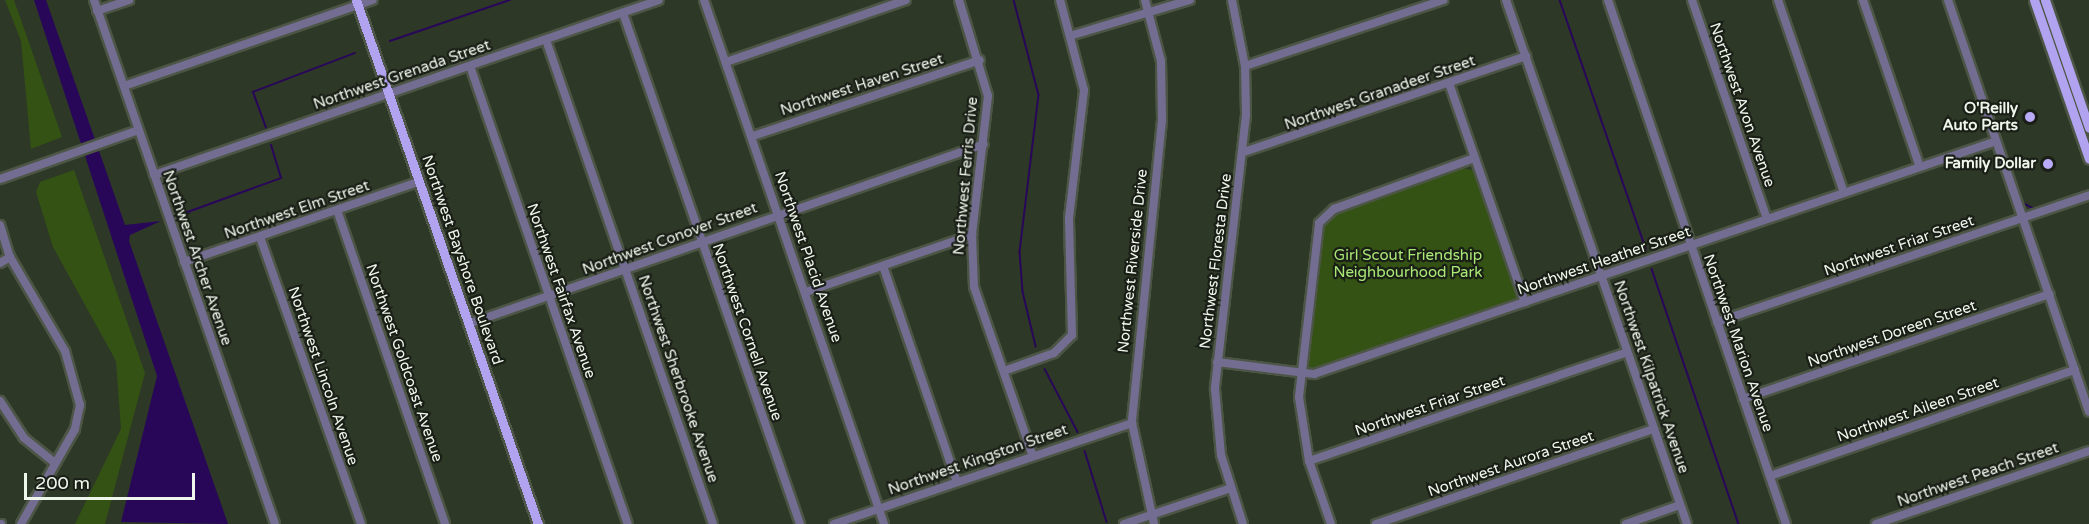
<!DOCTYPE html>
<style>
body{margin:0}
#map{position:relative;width:2089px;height:524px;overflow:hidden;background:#2e3827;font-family:"Varela Round",sans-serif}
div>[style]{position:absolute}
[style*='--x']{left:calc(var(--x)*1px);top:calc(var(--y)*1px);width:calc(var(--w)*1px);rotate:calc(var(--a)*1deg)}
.green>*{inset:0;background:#335213}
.water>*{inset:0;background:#280759}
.stream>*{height:1.5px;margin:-0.75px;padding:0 0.75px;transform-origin:0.75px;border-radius:0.75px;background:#280759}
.roads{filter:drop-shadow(2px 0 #4d5646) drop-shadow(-2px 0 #4d5646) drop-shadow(0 2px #4d5646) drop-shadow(0 -2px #4d5646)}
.minor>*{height:8px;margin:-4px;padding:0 4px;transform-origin:4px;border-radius:4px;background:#736d92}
.major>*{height:9px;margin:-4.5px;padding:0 4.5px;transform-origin:4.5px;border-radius:4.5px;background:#b1a3ef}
.dots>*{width:16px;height:16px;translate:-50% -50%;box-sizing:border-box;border:3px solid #191e16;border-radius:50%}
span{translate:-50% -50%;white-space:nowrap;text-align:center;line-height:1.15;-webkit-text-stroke:4.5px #191e16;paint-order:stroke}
.street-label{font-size:15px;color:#eff6eb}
.poi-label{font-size:15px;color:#eff6eb;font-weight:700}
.right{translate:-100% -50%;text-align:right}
.park-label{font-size:15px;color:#abe977}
.scale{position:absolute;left:24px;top:473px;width:171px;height:27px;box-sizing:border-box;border:3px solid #eff6eb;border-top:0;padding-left:8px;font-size:18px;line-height:21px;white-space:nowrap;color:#eff6eb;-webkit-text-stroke:4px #191e16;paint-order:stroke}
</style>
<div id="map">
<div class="green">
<div style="clip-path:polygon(5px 0,14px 0,62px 137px,31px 149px,21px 41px)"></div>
<div style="clip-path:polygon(1462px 168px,1477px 171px,1520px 297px,1309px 371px,1305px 364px,1323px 222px,1334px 212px)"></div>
<div style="clip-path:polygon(74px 170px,145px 373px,105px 524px,75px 524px,121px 429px,116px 361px,53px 247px,36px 192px,40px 182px)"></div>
</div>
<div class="water">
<div style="clip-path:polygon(34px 0,46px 0,125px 225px,161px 221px,130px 235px,129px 241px,228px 524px,121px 522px,157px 376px)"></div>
</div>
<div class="stream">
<div style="--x:1014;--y:0;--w:98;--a:75.3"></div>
<div style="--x:1039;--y:95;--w:158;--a:96.9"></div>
<div style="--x:1020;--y:252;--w:40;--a:85.7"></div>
<div style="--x:1023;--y:292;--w:56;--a:76.5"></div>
<div style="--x:1560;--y:0;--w:263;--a:70.9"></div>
<div style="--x:390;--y:41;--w:127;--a:-18.9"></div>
<div style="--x:1978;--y:74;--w:137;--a:70.8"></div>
<div style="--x:2023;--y:203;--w:13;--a:27"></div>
<div style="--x:266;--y:128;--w:38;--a:-110"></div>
<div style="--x:253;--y:92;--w:109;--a:-20.9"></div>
<div style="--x:2054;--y:203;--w:34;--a:-21"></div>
<div style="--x:174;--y:217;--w:114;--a:-20"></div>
<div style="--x:281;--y:178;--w:34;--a:-107"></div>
<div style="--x:1652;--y:269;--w:269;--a:71.2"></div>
<div style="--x:1045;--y:369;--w:71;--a:62.4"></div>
<div style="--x:1085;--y:451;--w:74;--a:72.8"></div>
</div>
<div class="roads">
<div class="minor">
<div style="--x:94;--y:0;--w:554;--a:70.94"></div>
<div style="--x:704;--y:0;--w:554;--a:71.04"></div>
<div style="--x:959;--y:0;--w:100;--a:73.2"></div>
<div style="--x:988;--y:96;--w:140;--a:96.6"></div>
<div style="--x:972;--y:235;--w:52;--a:87.8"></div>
<div style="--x:974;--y:287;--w:179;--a:70.8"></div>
<div style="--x:1145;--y:0;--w:63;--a:75.3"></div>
<div style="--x:1161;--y:61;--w:59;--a:89"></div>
<div style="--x:1162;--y:120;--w:304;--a:95.7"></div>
<div style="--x:1132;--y:423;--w:103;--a:77.7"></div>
<div style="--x:1232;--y:0;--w:67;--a:78.9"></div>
<div style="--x:1245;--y:66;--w:49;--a:88.8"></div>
<div style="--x:1246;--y:115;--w:276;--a:96.5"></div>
<div style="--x:1215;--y:389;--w:66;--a:84.8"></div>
<div style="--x:1221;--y:455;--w:72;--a:72.3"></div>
<div style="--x:1506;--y:0;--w:554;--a:70.94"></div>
<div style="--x:1608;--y:0;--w:553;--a:71.24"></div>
<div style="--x:1692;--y:0;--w:231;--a:71.1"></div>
<div style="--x:1778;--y:0;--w:204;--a:71.1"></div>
<div style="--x:1863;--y:0;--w:176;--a:71.2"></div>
<div style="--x:1948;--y:0;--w:435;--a:71.1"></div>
<div style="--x:97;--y:11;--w:34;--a:-19"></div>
<div style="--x:623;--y:13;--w:541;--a:70.89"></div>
<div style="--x:1073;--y:35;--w:122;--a:-16.7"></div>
<div style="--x:546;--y:40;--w:512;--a:70.96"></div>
<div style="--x:726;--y:62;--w:190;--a:-19"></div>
<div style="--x:470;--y:66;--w:484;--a:71"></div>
<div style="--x:1245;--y:66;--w:209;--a:-18.4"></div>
<div style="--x:1449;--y:83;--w:232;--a:70.9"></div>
<div style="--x:124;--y:86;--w:263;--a:-19.1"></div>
<div style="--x:753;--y:136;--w:239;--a:-18.5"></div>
<div style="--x:1244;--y:152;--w:298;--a:-18.8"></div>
<div style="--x:154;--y:175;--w:534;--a:-19.11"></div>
<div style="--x:0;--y:179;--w:146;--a:-19.5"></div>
<div style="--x:337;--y:210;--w:332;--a:71"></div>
<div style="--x:0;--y:225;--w:34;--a:73"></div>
<div style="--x:10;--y:257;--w:109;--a:59.7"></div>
<div style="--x:65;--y:351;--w:56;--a:74.5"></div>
<div style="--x:80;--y:405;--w:25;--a:102"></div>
<div style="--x:75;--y:429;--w:109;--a:119.6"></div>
<div style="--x:260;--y:237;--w:304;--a:70.6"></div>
<div style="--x:184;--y:262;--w:247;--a:-18.9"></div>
<div style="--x:0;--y:263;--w:12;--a:-31"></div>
<div style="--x:883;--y:266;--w:228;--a:71.1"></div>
<div style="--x:806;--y:292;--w:176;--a:-19"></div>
<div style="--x:1717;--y:322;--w:393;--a:-18.8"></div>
<div style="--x:468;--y:324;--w:546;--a:-19.23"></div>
<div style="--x:1217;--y:362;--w:98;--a:7.1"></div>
<div style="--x:1314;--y:374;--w:721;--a:-18.86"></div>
<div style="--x:1004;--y:371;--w:53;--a:-19.8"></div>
<div style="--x:1054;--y:353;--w:25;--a:-45"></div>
<div style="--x:1072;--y:335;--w:117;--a:-91.5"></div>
<div style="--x:1069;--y:218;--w:129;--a:-83.3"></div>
<div style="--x:1084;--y:90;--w:93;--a:-104.9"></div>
<div style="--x:1743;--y:399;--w:324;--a:-18.9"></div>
<div style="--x:0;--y:401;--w:44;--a:57"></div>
<div style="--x:24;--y:438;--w:40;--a:39"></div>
<div style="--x:1309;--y:461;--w:336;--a:-18.9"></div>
<div style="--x:1770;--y:476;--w:323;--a:-19.2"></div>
<div style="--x:0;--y:524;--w:1;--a:0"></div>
<div style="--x:834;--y:524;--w:315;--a:-18.7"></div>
<div style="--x:1124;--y:524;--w:113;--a:-18.6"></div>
<div style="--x:1331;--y:524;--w:67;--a:-109.2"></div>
<div style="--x:1309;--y:461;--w:65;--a:-98.9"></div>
<div style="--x:1299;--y:397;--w:175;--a:-83.4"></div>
<div style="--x:1319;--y:223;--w:21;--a:-43"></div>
<div style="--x:1334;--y:209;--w:149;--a:-20"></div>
<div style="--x:1376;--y:524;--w:294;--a:-18.9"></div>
<div style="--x:1626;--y:524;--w:57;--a:-19.4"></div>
<div style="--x:1876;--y:524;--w:225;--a:-18.9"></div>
</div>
<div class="major">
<div style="--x:356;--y:0;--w:555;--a:70.85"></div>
<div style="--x:2034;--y:0;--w:168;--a:70.9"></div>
<div style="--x:2045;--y:0;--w:135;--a:71"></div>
</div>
</div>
<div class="dots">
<div style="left:2030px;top:117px;background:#b9abf7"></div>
<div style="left:2048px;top:164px;background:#b9abf7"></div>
</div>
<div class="street-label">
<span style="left:402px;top:75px;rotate:-19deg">Northwest Grenada Street</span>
<span style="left:862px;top:85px;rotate:-18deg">Northwest Haven Street</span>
<span style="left:1380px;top:93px;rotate:-19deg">Northwest Granadeer Street</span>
<span style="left:1742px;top:105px;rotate:71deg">Northwest Avon Avenue</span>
<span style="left:966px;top:176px;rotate:-85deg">Northwest Ferris Drive</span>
<span style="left:297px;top:210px;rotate:-19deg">Northwest Elm Street</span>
<span style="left:670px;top:239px;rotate:-20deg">Northwest Conover Street</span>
<span style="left:1899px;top:246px;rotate:-19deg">Northwest Friar Street</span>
<span style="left:808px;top:257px;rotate:71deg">Northwest Placid Avenue</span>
<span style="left:197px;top:258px;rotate:71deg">Northwest Archer Avenue</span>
<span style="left:462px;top:260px;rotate:71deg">Northwest Bayshore Boulevard</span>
<span style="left:1133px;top:261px;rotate:-84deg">Northwest Riverside Drive</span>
<span style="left:1216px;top:261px;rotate:-83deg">Northwest Floresta Drive</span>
<span style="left:1604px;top:261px;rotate:-19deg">Northwest Heather Street</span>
<span style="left:561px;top:291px;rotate:71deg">Northwest Fairfax Avenue</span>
<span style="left:747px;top:332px;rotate:71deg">Northwest Cornell Avenue</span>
<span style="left:1892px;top:334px;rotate:-19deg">Northwest Doreen Street</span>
<span style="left:1738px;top:343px;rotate:71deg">Northwest Marion Avenue</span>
<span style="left:404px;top:363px;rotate:71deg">Northwest Goldcoast Avenue</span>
<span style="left:323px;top:376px;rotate:71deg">Northwest Lincoln Avenue</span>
<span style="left:1651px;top:377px;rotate:71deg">Northwest Kilpatrick Avenue</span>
<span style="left:678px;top:379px;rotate:71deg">Northwest Sherbrooke Avenue</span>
<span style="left:1430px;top:406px;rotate:-19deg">Northwest Friar Street</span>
<span style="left:1918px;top:410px;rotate:-19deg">Northwest Aileen Street</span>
<span style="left:978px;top:460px;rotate:-19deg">Northwest Kingston Street</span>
<span style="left:1511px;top:464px;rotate:-19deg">Northwest Aurora Street</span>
<span style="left:1978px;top:475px;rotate:-19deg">Northwest Peach Street</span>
</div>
<div class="poi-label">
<span class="right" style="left:2018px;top:117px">O'Reilly<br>Auto Parts</span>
<span class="right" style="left:2036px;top:164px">Family Dollar</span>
</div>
<div class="park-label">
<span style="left:1408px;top:264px">Girl Scout Friendship<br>Neighbourhood Park</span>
</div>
<div class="scale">200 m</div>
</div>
